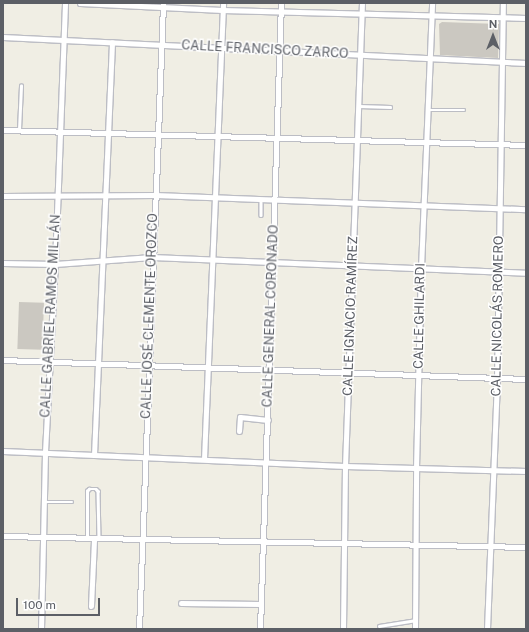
<!DOCTYPE html>
<meta charset="utf-8">
<style>
body{margin:0}
#map{position:relative;width:529px;height:632px;overflow:hidden;background:#f0eee4;font-family:"Public Sans",sans-serif}
div>[style]{position:absolute}
[style*='--x']{left:calc(var(--x)*1px);top:calc(var(--y)*1px);width:calc(var(--w)*1px);rotate:calc(var(--a)*1deg)}
.building>*{inset:0;background:#cbc8c1;transform-origin:0 0}
.roads{filter:drop-shadow(1px 0 #bcbdc4) drop-shadow(-1px 0 #bcbdc4) drop-shadow(0 1px #bcbdc4) drop-shadow(0 -1px #bcbdc4)}
.service>*{height:2.5px;margin:-1.25px;padding:0 1.25px;transform-origin:1.25px;border-radius:1.25px;background:#fff}
.minor>*{height:5px;margin:-2.5px;padding:0 2.5px;transform-origin:2.5px;border-radius:2.5px;background:#fff}
span{translate:-50% -50%;white-space:nowrap;text-align:center;line-height:1.15;-webkit-text-stroke:3px #fff;paint-order:stroke}
.street-label{font-size:13px;color:#5c5f66}
.frame{position:absolute;inset:0;border:4px solid #5c5f66;pointer-events:none}
.north{position:absolute;left:473px;top:16px;width:40px;height:40px;-webkit-text-stroke:3px #fff;paint-order:stroke;rotate:0deg;font-size:11px;font-weight:700;line-height:16px;text-align:center;color:#5c5f66}
.north::after{content:'';display:block;margin:auto;width:14px;height:18px;background:#5c5f66;clip-path:polygon(50% 0,100% 100%,50% 72%,0 100%)}
.scale{position:absolute;left:16px;top:598px;width:84px;height:18px;box-sizing:border-box;border:2px solid #5c5f66;border-top:0;padding-left:5px;font-size:12px;line-height:14px;white-space:nowrap;color:#5c5f66;-webkit-text-stroke:3px #fff;paint-order:stroke}
</style>
<div id="map">
<div class="building">
<div style="clip-path:polygon(442px 22px,499px 24px,498px 58px,440px 55px,439px 24px)"></div>
<div style="left:19px;top:302px;width:25px;height:47px;rotate:2deg"></div>
</div>
<div class="roads">
<div class="service">
<div style="--x:359;--y:106;--w:31;--a:2"></div>
<div style="--x:428;--y:110;--w:36;--a:0"></div>
<div style="--x:19;--y:130;--w:44;--a:-87.4"></div>
<div style="--x:261;--y:199;--w:16;--a:90"></div>
<div style="--x:45;--y:502;--w:27;--a:0"></div>
<div style="--x:87;--y:538;--w:47;--a:-90"></div>
<div style="--x:87;--y:491;--w:3;--a:-45"></div>
<div style="--x:89;--y:489;--w:7;--a:0"></div>
<div style="--x:96;--y:489;--w:3;--a:45"></div>
<div style="--x:98;--y:491;--w:48;--a:88.8"></div>
<div style="--x:379;--y:626;--w:36;--a:-9"></div>
</div>
<div class="minor">
<div style="--x:80;--y:3;--w:142;--a:2.8"></div>
<div style="--x:222;--y:10;--w:304;--a:1.5"></div>
<div style="--x:3;--y:37;--w:524;--a:2.85"></div>
<div style="--x:3;--y:130;--w:523;--a:1.64"></div>
<div style="--x:3;--y:196;--w:152;--a:-0.4"></div>
<div style="--x:155;--y:195;--w:371;--a:2.2"></div>
<div style="--x:3;--y:263;--w:52;--a:1.1"></div>
<div style="--x:55;--y:264;--w:97;--a:-4.1"></div>
<div style="--x:152;--y:257;--w:374;--a:2.4"></div>
<div style="--x:3;--y:360;--w:523;--a:2.08"></div>
<div style="--x:239;--y:431;--w:14;--a:-86"></div>
<div style="--x:240;--y:417;--w:28;--a:6"></div>
<div style="--x:3;--y:451;--w:342;--a:2.5"></div>
<div style="--x:345;--y:466;--w:181;--a:1.6"></div>
<div style="--x:94;--y:455;--w:413;--a:-87.5"></div>
<div style="--x:204;--y:459;--w:456;--a:-87.6"></div>
<div style="--x:3;--y:536;--w:523;--a:1.2"></div>
<div style="--x:181;--y:603;--w:80;--a:0.7"></div>
<div style="--x:91;--y:606;--w:67;--a:-87.4"></div>
<div style="--x:41;--y:629;--w:177;--a:-88.7"></div>
<div style="--x:45;--y:452;--w:188;--a:-87"></div>
<div style="--x:55;--y:264;--w:261;--a:-87.8"></div>
<div style="--x:139;--y:629;--w:626;--a:-87.8"></div>
<div style="--x:260;--y:629;--w:626;--a:-88.08"></div>
<div style="--x:343;--y:629;--w:163;--a:-89.3"></div>
<div style="--x:345;--y:466;--w:463;--a:-87.9"></div>
<div style="--x:415;--y:629;--w:161;--a:-89.6"></div>
<div style="--x:416;--y:468;--w:200;--a:-88.6"></div>
<div style="--x:421;--y:268;--w:265;--a:-87.6"></div>
<div style="--x:487;--y:629;--w:250;--a:-87.7"></div>
<div style="--x:497;--y:379;--w:376;--a:-89.1"></div>
</div>
</div>
<div class="street-label">
<span style="left:265px;top:50px;rotate:3deg">CALLE FRANCISCO ZARCO</span>
<span style="left:51px;top:316px;rotate:-87deg">CALLE GABRIEL RAMOS MILLÁN</span>
<span style="left:150px;top:316px;rotate:-88deg">CALLE JOSÉ CLEMENTE OROZCO</span>
<span style="left:271px;top:316px;rotate:-88deg">CALLE GENERAL CORONADO</span>
<span style="left:351px;top:316px;rotate:-88deg">CALLE IGNACIO RAMÍREZ</span>
<span style="left:420px;top:316px;rotate:-89deg">CALLE GHILARDI</span>
<span style="left:498px;top:316px;rotate:-89deg">CALLE NICOLÁS ROMERO</span>
</div>
<div class="frame"></div>
<div class="north">N</div>
<div class="scale">100 m</div>
</div>
